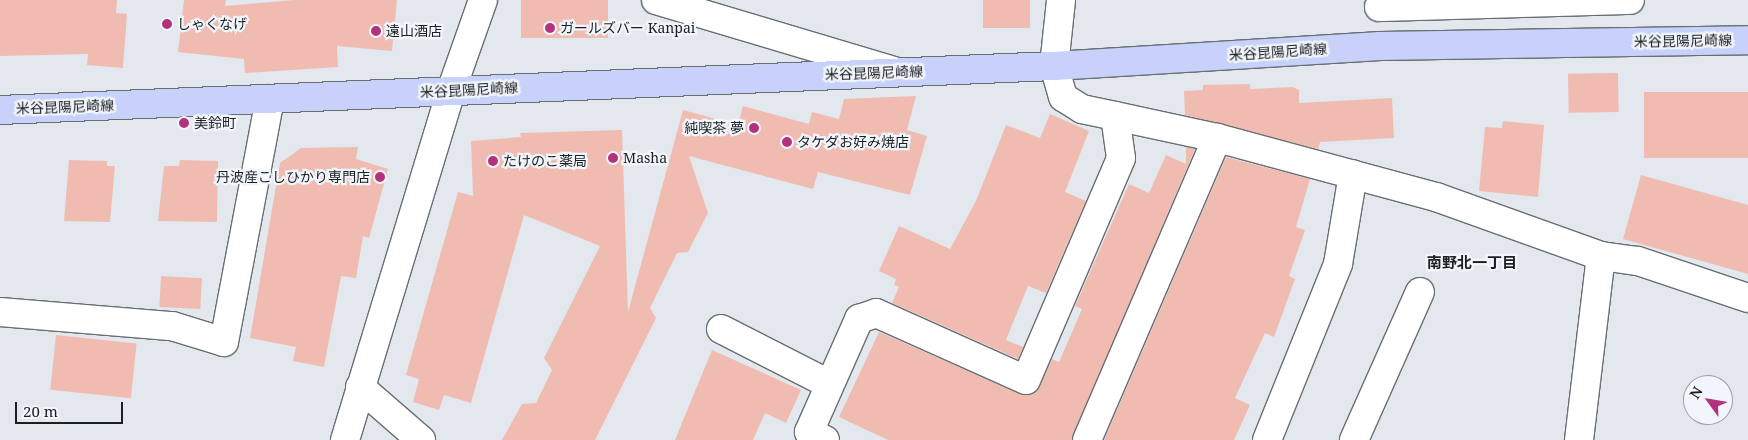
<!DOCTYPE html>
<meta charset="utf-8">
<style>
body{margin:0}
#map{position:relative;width:1748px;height:440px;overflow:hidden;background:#e3e8ee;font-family:"Noto Serif","Noto Sans JP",serif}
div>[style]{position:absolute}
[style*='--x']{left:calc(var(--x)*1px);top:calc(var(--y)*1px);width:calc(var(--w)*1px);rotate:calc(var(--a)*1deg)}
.building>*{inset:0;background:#f0bcb2;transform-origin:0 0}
.roads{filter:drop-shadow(1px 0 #696e73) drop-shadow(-1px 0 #696e73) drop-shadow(0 1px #696e73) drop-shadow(0 -1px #696e73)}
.minor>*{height:28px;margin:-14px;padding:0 14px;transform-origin:14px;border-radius:14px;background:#fff}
.major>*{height:28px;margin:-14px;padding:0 14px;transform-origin:14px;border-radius:14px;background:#c7d1fa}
.dots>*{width:14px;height:14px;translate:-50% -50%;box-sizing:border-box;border:2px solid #f0f6fc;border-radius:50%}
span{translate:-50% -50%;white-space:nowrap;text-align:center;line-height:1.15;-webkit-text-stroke:4.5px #f0f6fc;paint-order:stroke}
.poi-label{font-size:14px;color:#1c1e20}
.left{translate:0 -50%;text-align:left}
.right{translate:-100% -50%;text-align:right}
.street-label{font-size:14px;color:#1c1e20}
.neighbourhood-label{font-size:15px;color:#1c1e20;font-weight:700}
.north{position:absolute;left:1683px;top:375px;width:50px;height:50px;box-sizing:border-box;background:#f0f6fc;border:1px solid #9ba0a4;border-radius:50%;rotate:302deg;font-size:14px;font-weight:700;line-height:20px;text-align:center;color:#1c1e20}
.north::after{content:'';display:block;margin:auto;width:18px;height:22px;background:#b4327c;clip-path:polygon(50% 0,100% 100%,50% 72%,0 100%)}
.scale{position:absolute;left:15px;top:402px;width:108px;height:22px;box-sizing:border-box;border:2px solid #1c1e20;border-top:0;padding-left:6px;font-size:15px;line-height:18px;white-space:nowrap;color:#1c1e20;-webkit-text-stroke:4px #f0f6fc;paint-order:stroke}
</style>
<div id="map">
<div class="building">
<div style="clip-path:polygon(0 0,117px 0,116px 13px,127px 14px,123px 68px,87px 65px,88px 54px,0 56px)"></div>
<div style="clip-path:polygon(184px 0,226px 0,225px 6px,294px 0,397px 0,392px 51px,337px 46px,338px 67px,245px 73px,244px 59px,178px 52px)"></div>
<div style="left:521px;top:0;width:87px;height:38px"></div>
<div style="left:983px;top:0;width:47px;height:28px"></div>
<div style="left:1618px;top:73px;width:39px;height:50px;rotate:89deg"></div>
<div style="clip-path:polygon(1250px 84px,1250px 89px,1293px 87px,1299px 90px,1299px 103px,1392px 98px,1394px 138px,1320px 142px,1318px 149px,1185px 115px,1184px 91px,1203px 90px,1203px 85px)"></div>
<div style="left:1748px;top:92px;width:66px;height:104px;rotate:90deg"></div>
<div style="clip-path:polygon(916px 96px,907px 130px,927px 136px,910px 195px,818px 172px,813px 189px,689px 156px,708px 213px,688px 252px,677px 253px,650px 308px,656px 318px,595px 440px,502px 440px,522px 404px,536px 403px,552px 370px,544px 358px,600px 246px,524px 215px,471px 403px,444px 395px,439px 410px,413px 402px,419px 379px,406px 375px,458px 192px,473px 196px,471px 141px,521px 137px,520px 133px,622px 130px,628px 312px,683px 110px,738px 125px,743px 106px,809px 124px,812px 112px,839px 119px,844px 99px)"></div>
<div style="clip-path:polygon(1050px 114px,1089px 131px,1065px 192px,1086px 201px,1046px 293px,1028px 286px,1006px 340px,1023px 347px,1018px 359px,892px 303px,899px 287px,894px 285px,896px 279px,879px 271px,899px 226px,950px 249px,976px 201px,1006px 125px,1040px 138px)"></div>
<div style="clip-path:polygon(1503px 121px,1544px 125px,1538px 197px,1479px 191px,1485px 127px,1502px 128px)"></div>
<div style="clip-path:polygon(358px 147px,356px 159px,388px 169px,369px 238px,363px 236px,356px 278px,341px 276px,324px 367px,293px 361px,296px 347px,250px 338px,280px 163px,301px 148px)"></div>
<div style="clip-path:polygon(1186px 147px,1195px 149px,1072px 440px,888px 440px,839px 417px,879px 332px,1020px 394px,1036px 392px,1052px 359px,1059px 362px,1082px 309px,1075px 306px,1129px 184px,1149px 193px,1166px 155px,1186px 164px)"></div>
<div style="clip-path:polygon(1226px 157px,1310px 179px,1296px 227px,1305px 230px,1289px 276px,1295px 279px,1274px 337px,1265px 333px,1235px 398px,1250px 405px,1234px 440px,1104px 440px)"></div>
<div style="clip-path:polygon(69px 160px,107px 161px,107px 166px,115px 166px,110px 222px,64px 221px)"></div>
<div style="clip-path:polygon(180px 160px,218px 161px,217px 222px,158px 221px,164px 166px,179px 166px)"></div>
<div style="clip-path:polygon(1641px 175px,1748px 205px,1748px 274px,1623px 239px)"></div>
<div style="left:161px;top:276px;width:41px;height:31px;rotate:3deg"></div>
<div style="left:56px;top:335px;width:81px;height:55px;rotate:6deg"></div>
<div style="clip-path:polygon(712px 350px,801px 390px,786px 423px,765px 413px,753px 440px,675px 440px)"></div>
</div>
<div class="roads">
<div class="minor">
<div style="--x:656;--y:0;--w:248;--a:16.6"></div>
<div style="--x:1379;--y:7;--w:251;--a:-1.6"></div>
<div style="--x:1115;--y:116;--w:104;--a:12.2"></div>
<div style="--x:0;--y:312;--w:173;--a:4.7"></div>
<div style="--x:172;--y:326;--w:54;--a:17.1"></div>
<div style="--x:224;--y:342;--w:247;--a:-79.3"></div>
<div style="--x:721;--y:329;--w:121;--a:27"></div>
<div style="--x:360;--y:387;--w:81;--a:41"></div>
<div style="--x:345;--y:440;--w:365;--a:-73.1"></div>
<div style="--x:451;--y:91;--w:96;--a:-70.6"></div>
<div style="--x:825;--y:440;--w:18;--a:-153"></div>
<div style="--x:809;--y:432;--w:124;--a:-66.1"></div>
<div style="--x:859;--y:319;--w:18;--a:-19"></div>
<div style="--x:876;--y:313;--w:164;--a:24.1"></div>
<div style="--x:1026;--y:380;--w:241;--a:-66.8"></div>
<div style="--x:1121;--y:158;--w:42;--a:-98.1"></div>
<div style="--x:1115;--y:116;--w:34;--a:-168"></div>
<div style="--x:1082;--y:109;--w:22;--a:-148"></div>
<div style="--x:1063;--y:97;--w:32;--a:-106"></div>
<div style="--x:1054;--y:66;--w:66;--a:-83.9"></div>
<div style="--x:1087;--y:440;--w:329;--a:-66.7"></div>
<div style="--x:1217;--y:138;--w:227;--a:15.1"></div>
<div style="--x:1436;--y:197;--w:175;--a:19.7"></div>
<div style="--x:1601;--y:256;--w:37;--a:8"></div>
<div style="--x:1638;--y:261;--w:116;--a:18.6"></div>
<div style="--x:1267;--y:440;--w:190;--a:-68"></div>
<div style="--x:1338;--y:264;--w:91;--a:-80.5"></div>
<div style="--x:1354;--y:440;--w:162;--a:-66"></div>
<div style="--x:1579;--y:440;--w:185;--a:-83.2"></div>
</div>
<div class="major">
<div style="--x:0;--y:110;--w:1055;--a:-2.39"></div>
<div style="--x:1054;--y:66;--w:327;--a:-3.5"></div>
<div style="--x:1380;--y:46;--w:368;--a:-0.9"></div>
</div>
</div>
<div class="dots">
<div style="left:167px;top:24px;background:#b4327c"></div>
<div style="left:550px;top:28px;background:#b4327c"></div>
<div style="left:376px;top:31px;background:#b4327c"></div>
<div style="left:184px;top:123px;background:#b4327c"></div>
<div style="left:754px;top:128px;background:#b4327c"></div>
<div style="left:787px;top:142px;background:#b4327c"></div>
<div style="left:613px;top:158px;background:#b4327c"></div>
<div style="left:493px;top:161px;background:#b4327c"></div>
<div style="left:380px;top:177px;background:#b4327c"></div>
</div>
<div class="poi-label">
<span class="left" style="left:177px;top:24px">しゃくなげ</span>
<span class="left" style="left:560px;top:28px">ガールズバー Kanpai</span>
<span class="left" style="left:386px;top:31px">遠山酒店</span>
<span class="left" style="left:194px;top:123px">美鈴町</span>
<span class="right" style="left:744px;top:128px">純喫茶 夢</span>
<span class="left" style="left:797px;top:142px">タケダお好み焼店</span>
<span class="left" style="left:623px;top:158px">Masha</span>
<span class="left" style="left:503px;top:161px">たけのこ薬局</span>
<span class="right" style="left:370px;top:177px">丹波産こしひかり専門店</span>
</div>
<div class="street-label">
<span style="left:1683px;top:41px;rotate:-1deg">米谷昆陽尼崎線</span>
<span style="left:1278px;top:52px;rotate:-4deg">米谷昆陽尼崎線</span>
<span style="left:874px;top:73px;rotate:-2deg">米谷昆陽尼崎線</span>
<span style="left:469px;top:90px;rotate:-3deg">米谷昆陽尼崎線</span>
<span style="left:65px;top:107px;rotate:-2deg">米谷昆陽尼崎線</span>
</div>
<div class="neighbourhood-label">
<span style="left:1472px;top:263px">南野北一丁目</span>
</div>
<div class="north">N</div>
<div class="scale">20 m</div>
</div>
